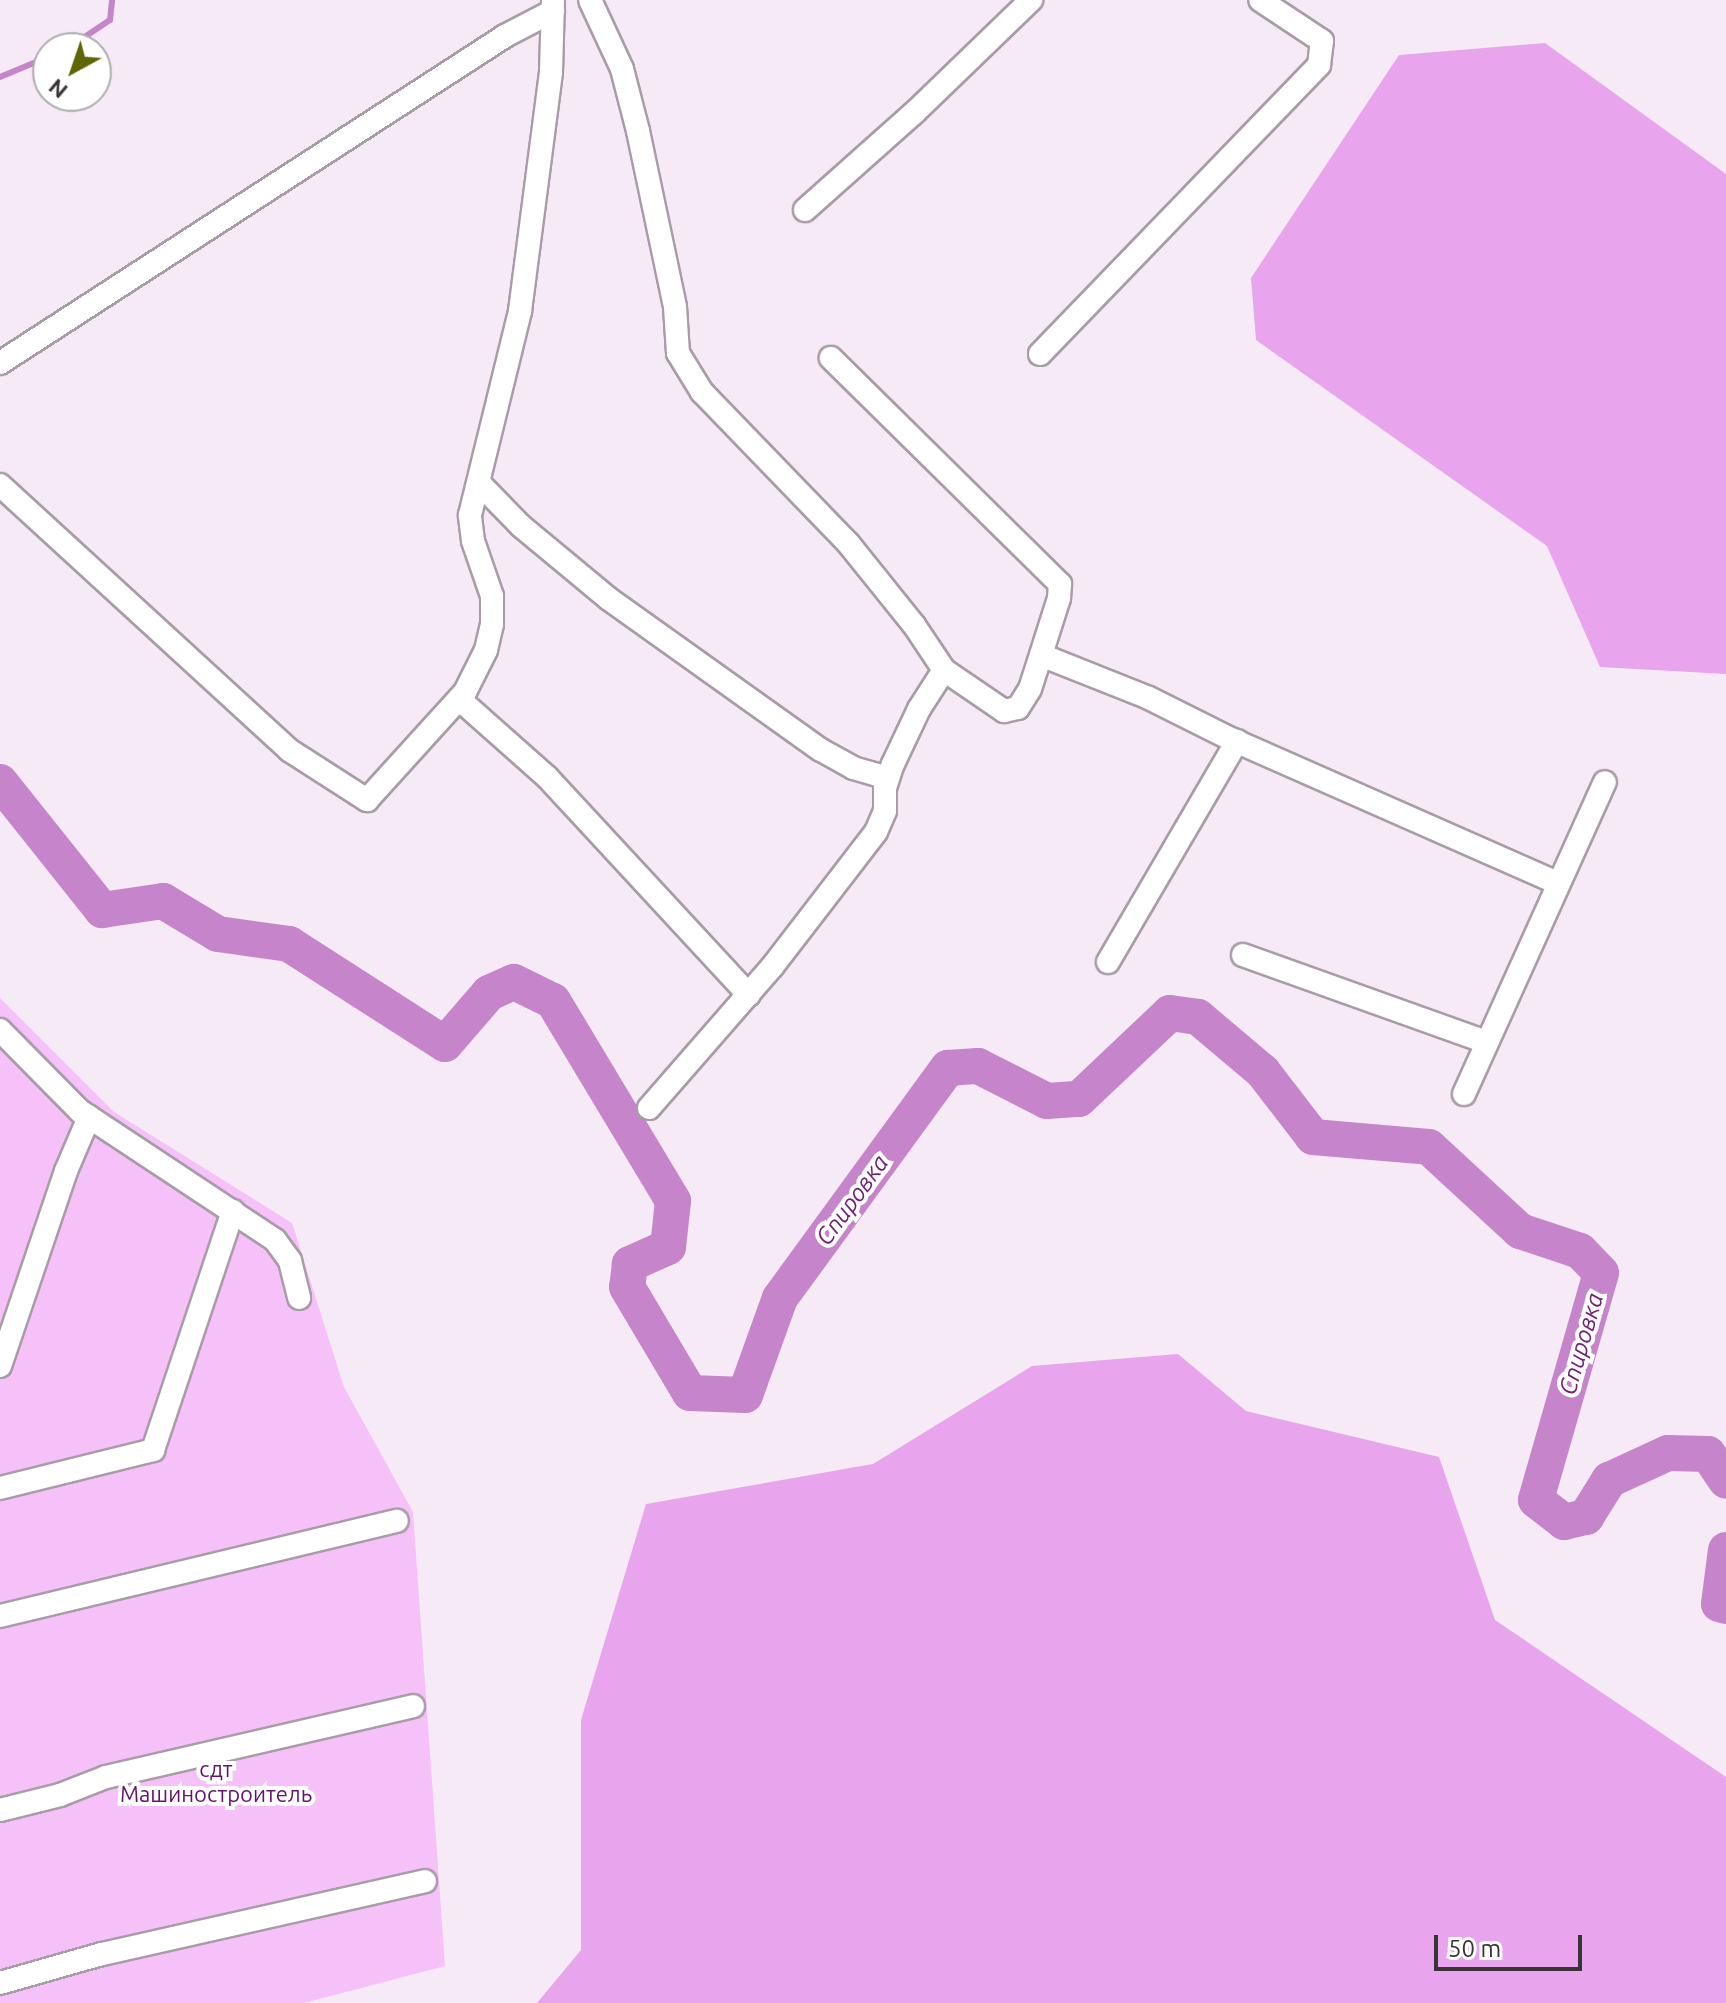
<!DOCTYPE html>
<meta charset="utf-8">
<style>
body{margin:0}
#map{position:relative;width:1726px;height:2003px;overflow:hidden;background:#f6eaf6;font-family:Ubuntu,sans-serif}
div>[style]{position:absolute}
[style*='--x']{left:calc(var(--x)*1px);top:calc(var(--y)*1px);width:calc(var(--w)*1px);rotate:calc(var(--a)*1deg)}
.green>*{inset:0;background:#f5c1f8}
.forest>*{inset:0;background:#e8a4ec}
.stream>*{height:6px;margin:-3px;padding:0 3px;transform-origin:3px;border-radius:3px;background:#c684ca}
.river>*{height:36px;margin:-18px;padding:0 18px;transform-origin:18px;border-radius:18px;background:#c684ca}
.roads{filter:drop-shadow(2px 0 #a89ca8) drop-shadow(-2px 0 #a89ca8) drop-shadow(0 2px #a89ca8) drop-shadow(0 -2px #a89ca8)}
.street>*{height:22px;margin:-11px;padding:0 11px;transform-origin:11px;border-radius:11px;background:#fff}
span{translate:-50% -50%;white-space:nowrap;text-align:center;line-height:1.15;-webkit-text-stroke:8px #fff;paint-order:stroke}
.park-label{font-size:22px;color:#65146b}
.water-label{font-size:24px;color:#712277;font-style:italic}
.north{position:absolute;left:32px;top:32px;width:80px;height:80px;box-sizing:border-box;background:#fff;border:2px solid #afadaf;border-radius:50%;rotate:220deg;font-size:22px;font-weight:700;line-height:32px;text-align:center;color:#373337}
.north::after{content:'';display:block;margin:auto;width:28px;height:36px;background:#5f6606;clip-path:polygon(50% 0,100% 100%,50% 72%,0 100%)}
.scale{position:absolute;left:1434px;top:1935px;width:148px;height:36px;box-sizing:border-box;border:4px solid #373337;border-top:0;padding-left:10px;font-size:24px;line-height:28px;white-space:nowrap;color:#373337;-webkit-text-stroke:6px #fff;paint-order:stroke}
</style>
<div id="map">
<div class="green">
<div style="clip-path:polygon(0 998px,114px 1112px,292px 1223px,344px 1387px,413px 1512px,445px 1966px,304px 2003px,0 2003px)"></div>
</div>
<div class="forest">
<div style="clip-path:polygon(1545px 43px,1726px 174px,1726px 674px,1600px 667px,1547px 546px,1256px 340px,1251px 278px,1399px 55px)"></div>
<div style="clip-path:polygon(1178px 1354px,1246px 1411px,1439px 1457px,1495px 1620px,1726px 1777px,1726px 2003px,537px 2003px,581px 1950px,581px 1720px,646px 1504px,873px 1464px,1032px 1366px)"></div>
</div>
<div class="stream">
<div style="--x:68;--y:48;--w:50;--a:-33.7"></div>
<div style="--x:110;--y:20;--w:20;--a:-84"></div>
<div style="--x:0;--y:77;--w:52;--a:-22.6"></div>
</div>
<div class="river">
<div style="--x:0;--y:782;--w:164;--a:51.4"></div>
<div style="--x:102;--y:910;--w:62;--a:-8.4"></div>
<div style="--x:163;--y:901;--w:64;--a:31"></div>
<div style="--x:218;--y:934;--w:72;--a:8"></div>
<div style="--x:289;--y:944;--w:185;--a:32.7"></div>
<div style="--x:445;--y:1044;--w:67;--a:-49.2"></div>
<div style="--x:489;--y:993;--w:27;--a:-24"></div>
<div style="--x:514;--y:982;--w:43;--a:26"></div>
<div style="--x:553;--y:1001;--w:233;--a:59"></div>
<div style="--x:673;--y:1201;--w:46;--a:96.2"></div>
<div style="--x:668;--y:1247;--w:42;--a:155.9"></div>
<div style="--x:630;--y:1264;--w:23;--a:97"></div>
<div style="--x:627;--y:1287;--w:123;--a:59.3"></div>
<div style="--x:690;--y:1393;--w:55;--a:2.1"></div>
<div style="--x:745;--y:1395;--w:103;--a:-70.2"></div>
<div style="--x:780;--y:1298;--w:285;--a:-53.9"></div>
<div style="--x:948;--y:1068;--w:30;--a:-4"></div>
<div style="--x:978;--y:1066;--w:77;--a:26.9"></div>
<div style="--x:1047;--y:1101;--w:32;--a:-4"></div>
<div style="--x:1079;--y:1099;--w:125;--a:-43.4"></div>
<div style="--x:1170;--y:1013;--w:28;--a:8"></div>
<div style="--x:1198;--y:1017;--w:85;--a:40.2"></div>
<div style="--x:1263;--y:1072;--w:82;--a:52.4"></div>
<div style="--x:1313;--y:1137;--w:116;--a:4.9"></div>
<div style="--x:1429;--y:1147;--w:124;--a:42.7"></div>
<div style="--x:1520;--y:1231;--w:63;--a:18.4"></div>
<div style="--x:1580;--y:1251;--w:30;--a:46"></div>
<div style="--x:1601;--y:1273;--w:236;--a:106"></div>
<div style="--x:1536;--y:1500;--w:36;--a:38"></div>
<div style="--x:1564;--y:1522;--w:23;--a:-13"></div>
<div style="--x:1586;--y:1517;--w:44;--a:-58.1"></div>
<div style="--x:1609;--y:1480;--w:65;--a:-24.6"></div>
<div style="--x:1668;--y:1453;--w:40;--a:1.4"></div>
<div style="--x:1708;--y:1454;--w:32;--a:56"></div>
<div style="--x:1726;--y:1550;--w:54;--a:97.4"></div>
<div style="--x:1719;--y:1604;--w:7;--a:16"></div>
</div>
<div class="roads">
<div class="street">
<div style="--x:590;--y:0;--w:76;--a:65.1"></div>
<div style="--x:622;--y:69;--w:64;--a:75.5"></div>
<div style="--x:638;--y:131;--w:180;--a:78.1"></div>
<div style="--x:675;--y:307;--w:46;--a:86.3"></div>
<div style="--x:678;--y:353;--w:46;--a:58.4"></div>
<div style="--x:702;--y:392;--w:210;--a:46"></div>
<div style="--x:848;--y:543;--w:105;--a:51.2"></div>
<div style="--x:914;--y:625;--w:54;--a:56.3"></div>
<div style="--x:944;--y:670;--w:73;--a:34.3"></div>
<div style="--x:1004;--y:711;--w:14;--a:-12"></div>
<div style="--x:1018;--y:708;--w:22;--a:-58"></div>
<div style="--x:1030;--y:689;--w:96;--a:-72.3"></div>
<div style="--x:1059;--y:598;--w:14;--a:-86"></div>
<div style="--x:1060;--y:584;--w:322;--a:-135.4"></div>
<div style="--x:805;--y:210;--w:146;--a:-41.7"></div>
<div style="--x:914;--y:113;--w:163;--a:-44"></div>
<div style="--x:1040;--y:354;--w:402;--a:-46"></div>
<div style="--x:1319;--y:65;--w:24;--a:-83"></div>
<div style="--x:1322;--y:41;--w:74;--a:-146.5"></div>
<div style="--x:0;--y:363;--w:602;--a:-32.92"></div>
<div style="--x:505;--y:36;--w:54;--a:-27.5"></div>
<div style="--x:479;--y:483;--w:60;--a:45.7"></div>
<div style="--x:521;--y:526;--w:114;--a:39.7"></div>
<div style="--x:609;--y:599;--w:260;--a:35.5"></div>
<div style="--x:821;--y:750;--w:37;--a:29"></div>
<div style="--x:853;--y:768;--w:36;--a:16"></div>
<div style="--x:0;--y:485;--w:392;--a:42.5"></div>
<div style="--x:289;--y:750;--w:93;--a:32.7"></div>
<div style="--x:367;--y:800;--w:146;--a:-47.8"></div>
<div style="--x:465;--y:692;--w:47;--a:-63.4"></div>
<div style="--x:486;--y:650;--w:27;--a:-77"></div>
<div style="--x:492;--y:624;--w:28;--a:-90"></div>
<div style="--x:492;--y:596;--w:58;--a:-109.1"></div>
<div style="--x:473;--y:541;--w:26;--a:-97"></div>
<div style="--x:470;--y:515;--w:210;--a:-76.2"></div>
<div style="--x:520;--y:311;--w:241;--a:-82.6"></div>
<div style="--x:551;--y:72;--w:72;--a:-88.4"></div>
<div style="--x:1041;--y:655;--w:116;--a:21.7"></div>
<div style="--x:1149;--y:698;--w:92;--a:26.6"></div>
<div style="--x:1231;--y:739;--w:357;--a:23.8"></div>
<div style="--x:459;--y:699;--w:118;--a:41.6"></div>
<div style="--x:547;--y:777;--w:297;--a:47.2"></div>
<div style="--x:1243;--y:955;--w:258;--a:19.7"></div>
<div style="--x:1108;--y:962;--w:256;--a:-59.7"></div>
<div style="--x:0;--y:1030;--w:114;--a:45.4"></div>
<div style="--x:80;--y:1111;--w:234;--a:33.5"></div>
<div style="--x:275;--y:1240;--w:26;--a:54"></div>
<div style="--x:290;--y:1261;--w:38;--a:76"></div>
<div style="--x:1464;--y:1094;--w:342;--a:-65.7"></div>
<div style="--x:649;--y:1108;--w:187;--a:-48.9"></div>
<div style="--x:772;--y:967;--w:170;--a:-52.4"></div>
<div style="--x:876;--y:832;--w:23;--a:-67"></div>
<div style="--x:885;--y:811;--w:23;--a:-90"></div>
<div style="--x:885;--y:788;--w:25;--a:-72"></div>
<div style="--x:893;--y:764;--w:61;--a:-64.7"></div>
<div style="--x:919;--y:709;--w:46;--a:-57.3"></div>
<div style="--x:0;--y:1366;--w:206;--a:-71.3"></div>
<div style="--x:66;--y:1171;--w:59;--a:-66.9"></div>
<div style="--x:0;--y:1488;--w:158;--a:-13.9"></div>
<div style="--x:153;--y:1450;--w:252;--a:-71.5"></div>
<div style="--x:0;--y:1616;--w:408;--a:-13.5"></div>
<div style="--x:0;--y:1810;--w:62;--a:-14"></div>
<div style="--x:60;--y:1795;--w:49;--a:-21.4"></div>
<div style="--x:106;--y:1777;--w:315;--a:-13"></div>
<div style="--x:0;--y:1983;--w:106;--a:-15.9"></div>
<div style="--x:102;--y:1954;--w:331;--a:-12.7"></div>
</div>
</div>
<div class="park-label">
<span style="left:216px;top:1781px">сдт<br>Машиностроитель</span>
</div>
<div class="water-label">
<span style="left:852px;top:1200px;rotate:-54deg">Спировка</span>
<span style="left:1581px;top:1344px;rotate:-74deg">Спировка</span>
</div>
<div class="north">N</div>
<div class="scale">50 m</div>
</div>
